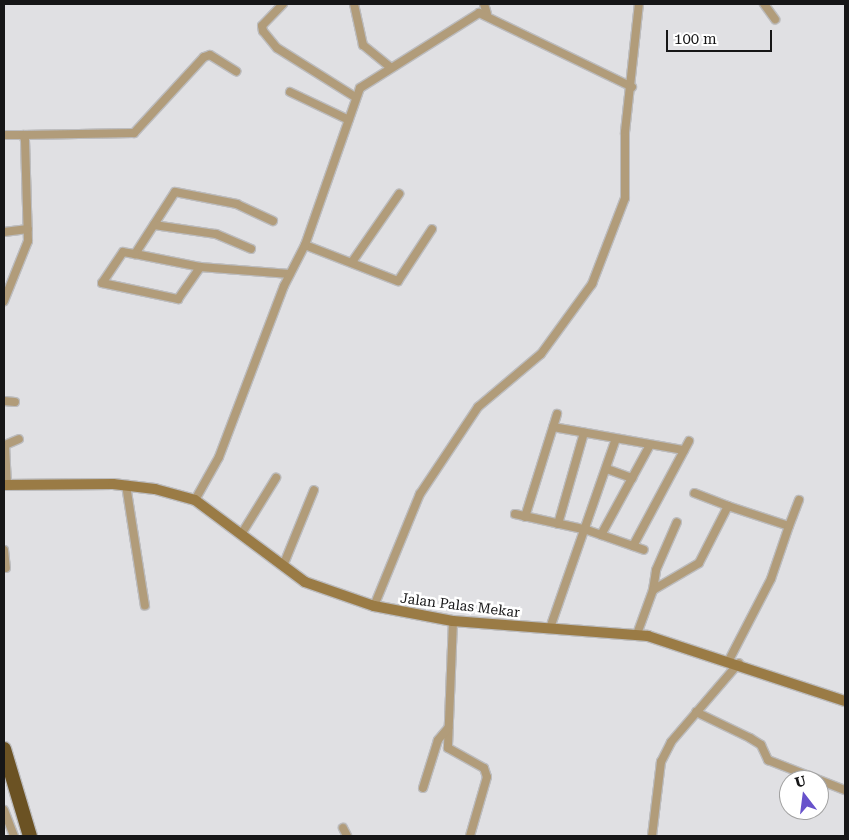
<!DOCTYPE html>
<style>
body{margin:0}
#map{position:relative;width:849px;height:840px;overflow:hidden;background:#e0e0e3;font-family:"Roboto Serif",serif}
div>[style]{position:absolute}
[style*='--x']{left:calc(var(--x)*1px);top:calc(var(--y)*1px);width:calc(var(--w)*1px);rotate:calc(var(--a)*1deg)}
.roads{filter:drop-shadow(1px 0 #bcbcbe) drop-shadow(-1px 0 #bcbcbe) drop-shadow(0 1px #bcbcbe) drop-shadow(0 -1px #bcbcbe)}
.street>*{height:8px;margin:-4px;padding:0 4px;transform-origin:4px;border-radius:4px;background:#b19c7a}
.secondary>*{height:10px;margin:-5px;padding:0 5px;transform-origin:5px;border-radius:5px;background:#9a7b45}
.highway>*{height:14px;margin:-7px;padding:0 7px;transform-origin:7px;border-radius:7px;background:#6b5223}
span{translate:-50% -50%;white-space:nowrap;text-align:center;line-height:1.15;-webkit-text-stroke:5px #fff;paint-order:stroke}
.street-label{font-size:14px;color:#161617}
.frame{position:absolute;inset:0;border:5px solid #161617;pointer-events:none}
.north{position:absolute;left:779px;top:770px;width:50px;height:50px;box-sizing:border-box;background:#fff;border:1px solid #a2a2a2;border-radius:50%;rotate:345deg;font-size:14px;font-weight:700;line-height:20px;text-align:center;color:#161617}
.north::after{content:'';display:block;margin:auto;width:18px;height:22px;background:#6752cb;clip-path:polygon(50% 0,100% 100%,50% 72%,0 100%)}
.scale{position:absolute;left:666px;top:30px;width:106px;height:22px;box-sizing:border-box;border:2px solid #161617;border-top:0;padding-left:6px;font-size:15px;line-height:18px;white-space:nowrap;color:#161617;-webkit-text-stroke:4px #fff;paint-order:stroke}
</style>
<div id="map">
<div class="roads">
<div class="street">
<div style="--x:283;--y:4;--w:30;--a:134"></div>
<div style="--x:262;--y:26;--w:5;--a:79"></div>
<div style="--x:263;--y:31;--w:22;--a:51"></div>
<div style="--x:277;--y:48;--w:92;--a:32.1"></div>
<div style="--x:354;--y:4;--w:42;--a:77.6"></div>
<div style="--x:363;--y:45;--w:35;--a:39"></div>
<div style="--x:484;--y:4;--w:10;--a:73"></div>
<div style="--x:764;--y:4;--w:19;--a:54"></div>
<div style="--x:290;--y:92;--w:65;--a:25.4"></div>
<div style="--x:4;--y:135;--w:19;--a:0"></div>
<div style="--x:23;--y:135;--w:5;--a:68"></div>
<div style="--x:25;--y:140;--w:101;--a:88.3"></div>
<div style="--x:28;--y:241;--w:65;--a:111.8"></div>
<div style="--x:23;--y:135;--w:111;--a:-1"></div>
<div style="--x:134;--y:133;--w:103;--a:-47.4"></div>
<div style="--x:204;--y:57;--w:6;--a:-18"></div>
<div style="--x:210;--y:55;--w:31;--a:32"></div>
<div style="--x:273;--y:221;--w:40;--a:-155"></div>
<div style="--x:237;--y:204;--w:63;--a:-169"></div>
<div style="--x:175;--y:192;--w:74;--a:122.8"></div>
<div style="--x:135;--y:254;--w:66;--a:11.3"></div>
<div style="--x:200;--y:267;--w:90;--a:4.4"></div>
<div style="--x:154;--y:225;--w:63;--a:8.3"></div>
<div style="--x:216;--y:234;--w:38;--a:23"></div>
<div style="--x:4;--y:232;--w:24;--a:-7"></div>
<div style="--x:305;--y:245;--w:100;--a:21.2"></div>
<div style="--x:398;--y:281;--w:62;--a:-56.8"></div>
<div style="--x:135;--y:254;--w:12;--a:-171"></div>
<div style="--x:123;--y:252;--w:37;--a:124"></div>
<div style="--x:102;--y:283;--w:78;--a:11.9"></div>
<div style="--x:178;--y:299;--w:39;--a:-55"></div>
<div style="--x:352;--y:262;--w:83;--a:-55.3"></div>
<div style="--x:4;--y:401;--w:11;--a:5"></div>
<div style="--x:553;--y:427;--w:133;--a:10"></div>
<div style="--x:607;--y:469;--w:27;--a:20"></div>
<div style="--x:7;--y:485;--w:40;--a:-92.9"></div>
<div style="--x:5;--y:445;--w:15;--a:-23"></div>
<div style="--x:126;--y:485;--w:122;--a:81.1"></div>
<div style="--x:195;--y:500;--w:49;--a:-60.8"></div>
<div style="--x:219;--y:457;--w:183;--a:-69.2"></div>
<div style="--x:284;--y:286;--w:46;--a:-62.9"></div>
<div style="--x:305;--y:245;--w:166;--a:-70.7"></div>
<div style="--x:360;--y:88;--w:141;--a:-32.2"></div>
<div style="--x:479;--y:13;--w:170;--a:25.8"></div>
<div style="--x:728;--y:506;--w:64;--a:18.2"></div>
<div style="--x:789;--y:526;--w:56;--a:108.8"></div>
<div style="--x:771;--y:579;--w:91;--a:117.4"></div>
<div style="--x:515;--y:514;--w:74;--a:12.5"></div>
<div style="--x:587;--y:530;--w:60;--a:19.3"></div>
<div style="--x:525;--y:517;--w:108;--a:-72.7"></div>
<div style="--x:558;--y:524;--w:95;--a:-74.1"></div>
<div style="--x:789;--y:526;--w:28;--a:-69"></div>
<div style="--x:242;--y:533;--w:65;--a:-58.3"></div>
<div style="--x:601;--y:535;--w:102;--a:-61.4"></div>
<div style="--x:633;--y:546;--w:119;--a:-61.9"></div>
<div style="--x:4;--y:550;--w:18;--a:84"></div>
<div style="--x:283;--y:566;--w:82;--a:-67.8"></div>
<div style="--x:653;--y:590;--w:20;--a:-81"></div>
<div style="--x:656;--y:570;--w:52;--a:-66.4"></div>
<div style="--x:374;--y:606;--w:121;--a:-67.7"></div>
<div style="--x:420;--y:494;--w:105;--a:-56.3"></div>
<div style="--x:478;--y:407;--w:82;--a:-40.1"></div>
<div style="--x:541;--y:354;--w:87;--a:-53.9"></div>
<div style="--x:592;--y:284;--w:92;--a:-69"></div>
<div style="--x:625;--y:198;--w:66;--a:-90"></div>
<div style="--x:625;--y:132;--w:129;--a:-83.8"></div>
<div style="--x:453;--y:621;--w:127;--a:92.3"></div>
<div style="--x:448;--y:748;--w:41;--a:29.1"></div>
<div style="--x:484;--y:768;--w:9;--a:72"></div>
<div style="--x:487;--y:777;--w:61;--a:106.1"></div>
<div style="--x:550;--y:628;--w:200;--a:-70.8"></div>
<div style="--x:637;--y:634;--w:47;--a:-70"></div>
<div style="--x:653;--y:590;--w:53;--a:-30.4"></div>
<div style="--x:699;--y:563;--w:64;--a:-63"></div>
<div style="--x:728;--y:506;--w:36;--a:-159"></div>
<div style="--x:696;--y:712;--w:60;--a:25.7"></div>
<div style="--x:750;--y:738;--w:13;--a:32"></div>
<div style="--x:761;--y:745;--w:17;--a:65"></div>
<div style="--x:768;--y:760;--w:83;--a:21.3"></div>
<div style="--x:423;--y:788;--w:50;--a:-72.6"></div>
<div style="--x:438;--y:740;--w:16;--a:-50"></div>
<div style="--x:4;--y:810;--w:28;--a:69"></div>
<div style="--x:343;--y:828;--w:9;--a:63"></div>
<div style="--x:652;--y:836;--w:75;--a:-83.1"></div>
<div style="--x:661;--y:762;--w:22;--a:-63"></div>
<div style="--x:671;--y:742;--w:104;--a:-49.3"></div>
</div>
<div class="secondary">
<div style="--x:4;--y:485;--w:109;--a:-0.5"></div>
<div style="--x:113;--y:484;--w:42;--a:6.8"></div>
<div style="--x:155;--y:489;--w:41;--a:15.4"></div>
<div style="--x:195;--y:500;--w:137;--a:36.7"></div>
<div style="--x:305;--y:582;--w:73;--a:19.2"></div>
<div style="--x:374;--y:606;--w:80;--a:10.8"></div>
<div style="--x:453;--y:621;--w:196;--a:4.4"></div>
<div style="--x:648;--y:636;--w:207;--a:18.3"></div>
</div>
<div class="highway">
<div style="--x:4;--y:749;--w:91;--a:73.4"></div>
</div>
</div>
<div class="street-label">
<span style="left:460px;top:605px;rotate:7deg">Jalan Palas Mekar</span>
</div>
<div class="frame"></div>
<div class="north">U</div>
<div class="scale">100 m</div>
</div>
